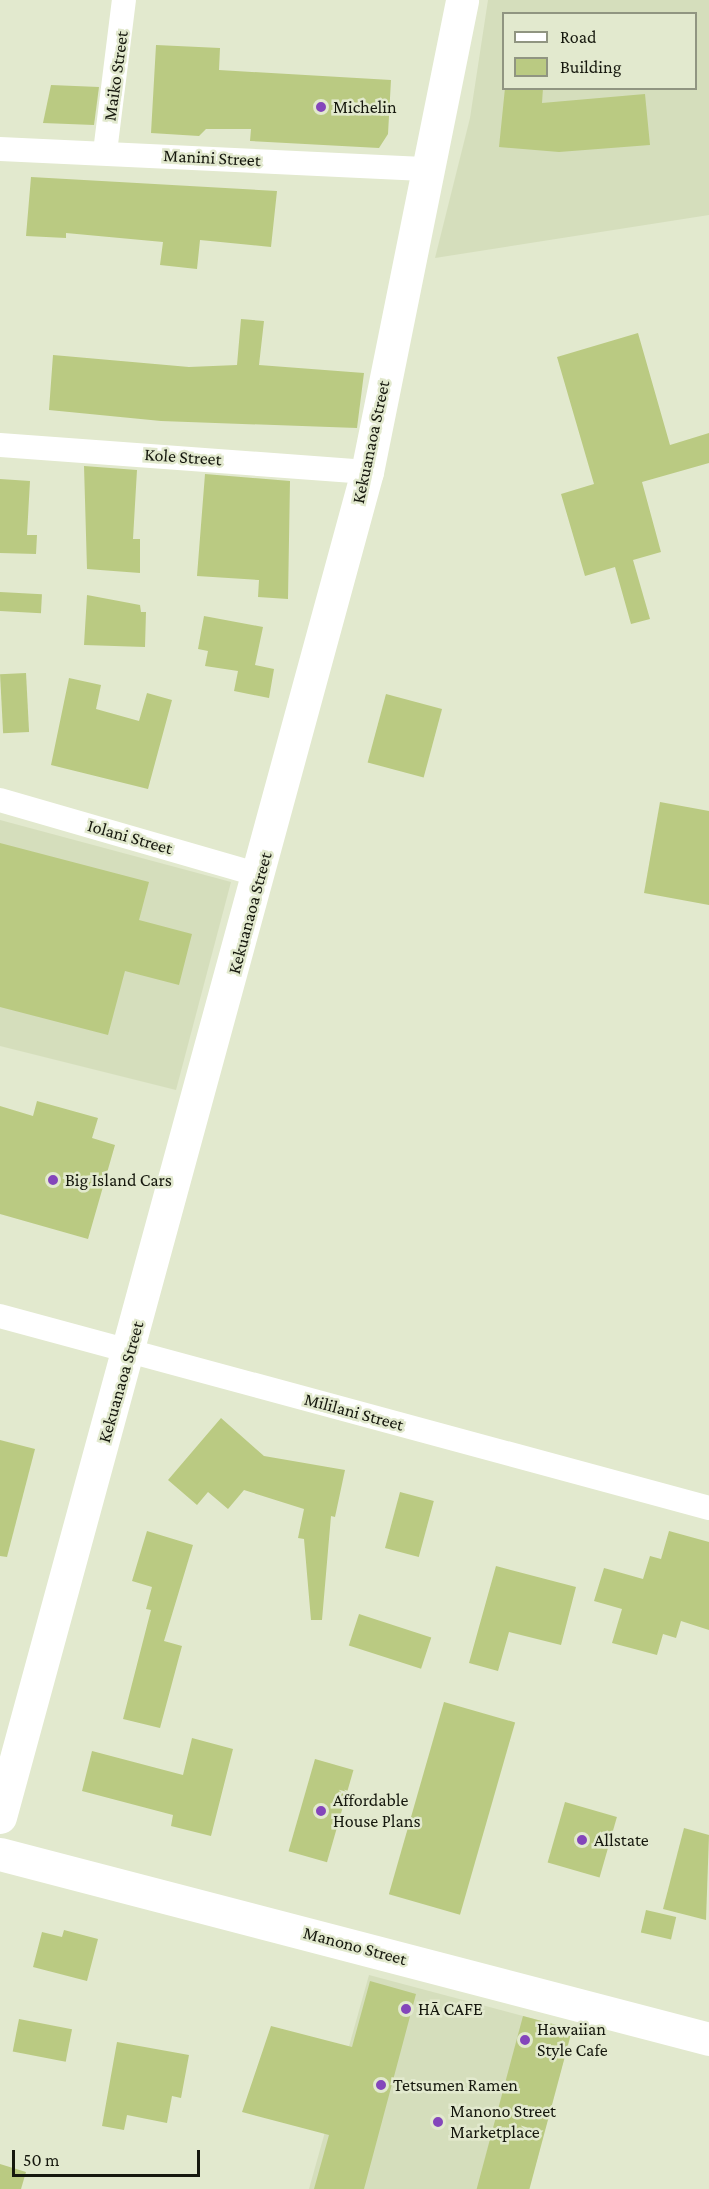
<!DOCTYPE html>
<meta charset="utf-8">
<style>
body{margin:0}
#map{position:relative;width:709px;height:2189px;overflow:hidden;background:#e2e9ce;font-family:"Crimson Pro",serif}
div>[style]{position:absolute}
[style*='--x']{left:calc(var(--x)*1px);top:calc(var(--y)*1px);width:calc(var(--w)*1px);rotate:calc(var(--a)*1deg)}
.built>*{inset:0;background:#d5debc}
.building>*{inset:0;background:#baca82;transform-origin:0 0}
.street>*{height:24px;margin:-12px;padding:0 12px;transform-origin:12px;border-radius:12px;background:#fff}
.secondary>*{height:33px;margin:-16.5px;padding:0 16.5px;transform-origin:16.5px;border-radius:16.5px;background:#fff}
.dots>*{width:16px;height:16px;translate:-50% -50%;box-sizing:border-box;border:3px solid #e2e9ce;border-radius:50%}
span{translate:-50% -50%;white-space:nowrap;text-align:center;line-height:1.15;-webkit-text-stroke:5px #e2e9ce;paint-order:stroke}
.street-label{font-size:18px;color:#16180e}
.poi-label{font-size:18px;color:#16180e}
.left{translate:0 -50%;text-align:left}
.legend{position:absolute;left:502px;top:12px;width:195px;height:78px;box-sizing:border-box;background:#e2e9ce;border:2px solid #909581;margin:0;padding:8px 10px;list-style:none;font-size:18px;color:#16180e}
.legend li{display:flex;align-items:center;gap:12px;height:30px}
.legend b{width:30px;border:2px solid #909581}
.scale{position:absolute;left:12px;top:2150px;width:188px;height:27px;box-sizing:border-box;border:3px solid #16180e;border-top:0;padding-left:8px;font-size:18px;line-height:21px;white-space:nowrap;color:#16180e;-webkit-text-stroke:4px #e2e9ce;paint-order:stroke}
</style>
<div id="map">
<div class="built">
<div style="clip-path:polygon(evenodd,488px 0,709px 0,709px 215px,435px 258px,470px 118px,488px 0,504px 14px,696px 14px,696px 88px,504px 88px,504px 14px)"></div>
<div style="clip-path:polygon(0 820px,231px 882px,176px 1090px,0 1046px)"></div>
<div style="clip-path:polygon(369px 1975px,572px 2029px,529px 2189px,309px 2189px)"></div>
</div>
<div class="building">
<div style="clip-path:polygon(156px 45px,220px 48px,219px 70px,391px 80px,388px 134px,379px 148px,250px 141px,251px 129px,206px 129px,199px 136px,151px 133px)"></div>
<div style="clip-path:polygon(51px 85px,99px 87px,94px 125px,43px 123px)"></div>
<div style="clip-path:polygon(505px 88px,543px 88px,542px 103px,645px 94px,650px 145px,559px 152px,499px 147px)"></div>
<div style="clip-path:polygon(31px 177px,277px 191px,271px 247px,200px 240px,197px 269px,160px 265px,163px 242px,66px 233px,66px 238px,26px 236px)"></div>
<div style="clip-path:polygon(241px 319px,264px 321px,259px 365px,364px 373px,357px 428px,161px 421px,49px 410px,53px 355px,189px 367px,237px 365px)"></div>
<div style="clip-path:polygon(638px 333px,670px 445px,709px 433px,709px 463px,642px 482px,661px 552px,633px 560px,650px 619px,631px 624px,615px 567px,585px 576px,561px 494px,594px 484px,557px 357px)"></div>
<div style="clip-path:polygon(84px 466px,137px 470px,133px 539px,140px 539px,140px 573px,87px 569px)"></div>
<div style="clip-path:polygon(205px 474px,290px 481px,288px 599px,258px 597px,259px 580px,197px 576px)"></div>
<div style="clip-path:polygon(0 479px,30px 481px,27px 535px,37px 535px,36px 554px,0 553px)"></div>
<div style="left:0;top:592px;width:42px;height:19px;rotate:3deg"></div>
<div style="clip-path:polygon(87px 595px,140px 605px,141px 612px,146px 612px,145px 647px,84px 645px)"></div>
<div style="clip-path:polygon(204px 616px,263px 627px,255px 665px,274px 669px,269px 698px,234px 691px,238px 671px,205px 666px,208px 651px,198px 649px)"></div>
<div style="left:26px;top:673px;width:59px;height:26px;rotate:87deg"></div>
<div style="clip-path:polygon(69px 678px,101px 685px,96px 709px,139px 721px,147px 693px,172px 700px,148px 789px,51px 765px)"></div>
<div style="left:386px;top:694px;width:58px;height:71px;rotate:15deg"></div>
<div style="clip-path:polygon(660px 802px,709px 811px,709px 905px,644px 893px)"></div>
<div style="clip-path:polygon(0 843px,149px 882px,139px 920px,192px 934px,179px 985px,125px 971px,108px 1035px,0 1007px)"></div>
<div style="clip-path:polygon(37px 1101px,98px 1118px,92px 1138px,115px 1145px,88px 1239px,0 1214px,0 1106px,33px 1116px)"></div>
<div style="clip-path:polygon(221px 1418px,264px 1456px,345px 1470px,335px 1517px,331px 1516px,322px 1620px,311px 1620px,304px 1539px,298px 1538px,304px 1509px,244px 1490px,228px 1509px,208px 1492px,197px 1505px,168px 1480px)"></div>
<div style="clip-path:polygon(0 1440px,35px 1449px,7px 1557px,0 1556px)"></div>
<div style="left:400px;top:1492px;width:35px;height:58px;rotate:15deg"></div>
<div style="clip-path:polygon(147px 1531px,193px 1545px,164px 1641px,182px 1646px,160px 1728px,123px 1719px,151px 1610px,146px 1609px,152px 1587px,132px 1581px)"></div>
<div style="clip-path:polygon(669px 1531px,709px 1542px,709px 1630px,681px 1621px,676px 1638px,663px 1634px,657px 1655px,612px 1643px,622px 1609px,594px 1601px,604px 1568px,643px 1579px,650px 1556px,661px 1559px)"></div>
<div style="clip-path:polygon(496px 1566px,576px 1587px,561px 1645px,509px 1632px,498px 1671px,469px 1663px)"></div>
<div style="left:359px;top:1614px;width:76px;height:33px;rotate:18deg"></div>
<div style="left:444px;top:1702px;width:74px;height:200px;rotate:16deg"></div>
<div style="clip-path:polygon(192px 1738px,233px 1749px,211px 1836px,171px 1826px,173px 1815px,82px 1791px,92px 1751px,183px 1775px)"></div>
<div style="left:315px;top:1759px;width:40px;height:96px;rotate:16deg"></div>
<div style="left:565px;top:1802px;width:54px;height:63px;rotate:16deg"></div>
<div style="clip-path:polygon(684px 1828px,709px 1835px,706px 1920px,663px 1909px)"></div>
<div style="left:646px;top:1910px;width:31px;height:23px;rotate:13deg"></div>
<div style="clip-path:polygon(64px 1930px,98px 1939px,87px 1981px,33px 1967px,42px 1932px,62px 1937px)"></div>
<div style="clip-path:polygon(370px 1981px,416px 1994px,364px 2189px,314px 2189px,329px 2135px,242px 2112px,271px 2026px,352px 2047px)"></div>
<div style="left:523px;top:2016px;width:51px;height:179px;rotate:15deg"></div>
<div style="left:19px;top:2019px;width:54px;height:33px;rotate:11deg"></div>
<div style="clip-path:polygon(117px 2042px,189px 2055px,181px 2098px,172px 2096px,167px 2123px,127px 2115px,124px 2130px,102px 2126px)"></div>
<div style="clip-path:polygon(0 2164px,26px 2172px,21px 2189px,0 2189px)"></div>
</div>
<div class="street">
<div style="--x:0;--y:149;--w:424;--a:2.7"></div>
<div style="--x:105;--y:152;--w:153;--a:-82.9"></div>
<div style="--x:0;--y:445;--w:368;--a:4.2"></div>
<div style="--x:0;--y:800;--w:271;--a:16.1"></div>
<div style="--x:0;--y:1316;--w:735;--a:15.15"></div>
</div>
<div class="secondary">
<div style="--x:0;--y:1817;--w:1394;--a:-74.74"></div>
<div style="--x:367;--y:472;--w:481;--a:-78.6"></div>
<div style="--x:0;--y:1854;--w:733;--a:14.62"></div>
</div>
<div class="dots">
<div style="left:321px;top:107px;background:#8446bb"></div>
<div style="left:53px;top:1180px;background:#8446bb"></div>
<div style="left:321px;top:1811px;background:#8446bb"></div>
<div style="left:582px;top:1840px;background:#8446bb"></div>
<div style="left:406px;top:2009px;background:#8446bb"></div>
<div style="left:525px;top:2040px;background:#8446bb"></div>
<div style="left:381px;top:2085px;background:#8446bb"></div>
<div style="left:438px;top:2122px;background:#8446bb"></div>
</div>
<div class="street-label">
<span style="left:116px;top:76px;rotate:-82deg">Maiko Street</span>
<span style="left:212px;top:158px;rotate:3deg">Manini Street</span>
<span style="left:371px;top:442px;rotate:-78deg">Kekuanaoa Street</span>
<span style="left:183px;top:457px;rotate:4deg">Kole Street</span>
<span style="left:130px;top:837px;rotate:16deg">Iolani Street</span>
<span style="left:250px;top:913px;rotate:-75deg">Kekuanaoa Street</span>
<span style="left:121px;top:1382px;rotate:-74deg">Kekuanaoa Street</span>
<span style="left:354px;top:1412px;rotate:15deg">Mililani Street</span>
<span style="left:355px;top:1946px;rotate:15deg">Manono Street</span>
</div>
<div class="poi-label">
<span class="left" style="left:333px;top:107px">Michelin</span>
<span class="left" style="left:65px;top:1180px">Big Island Cars</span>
<span class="left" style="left:333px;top:1811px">Affordable<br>House Plans</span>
<span class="left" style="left:594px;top:1840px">Allstate</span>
<span class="left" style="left:418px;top:2009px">HĀ CAFE</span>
<span class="left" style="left:537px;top:2040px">Hawaiian<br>Style Cafe</span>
<span class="left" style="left:393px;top:2085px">Tetsumen Ramen</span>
<span class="left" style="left:450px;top:2122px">Manono Street<br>Marketplace</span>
</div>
<ul class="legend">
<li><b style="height:8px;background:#fff"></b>Road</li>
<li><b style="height:16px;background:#baca82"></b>Building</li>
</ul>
<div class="scale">50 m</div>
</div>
